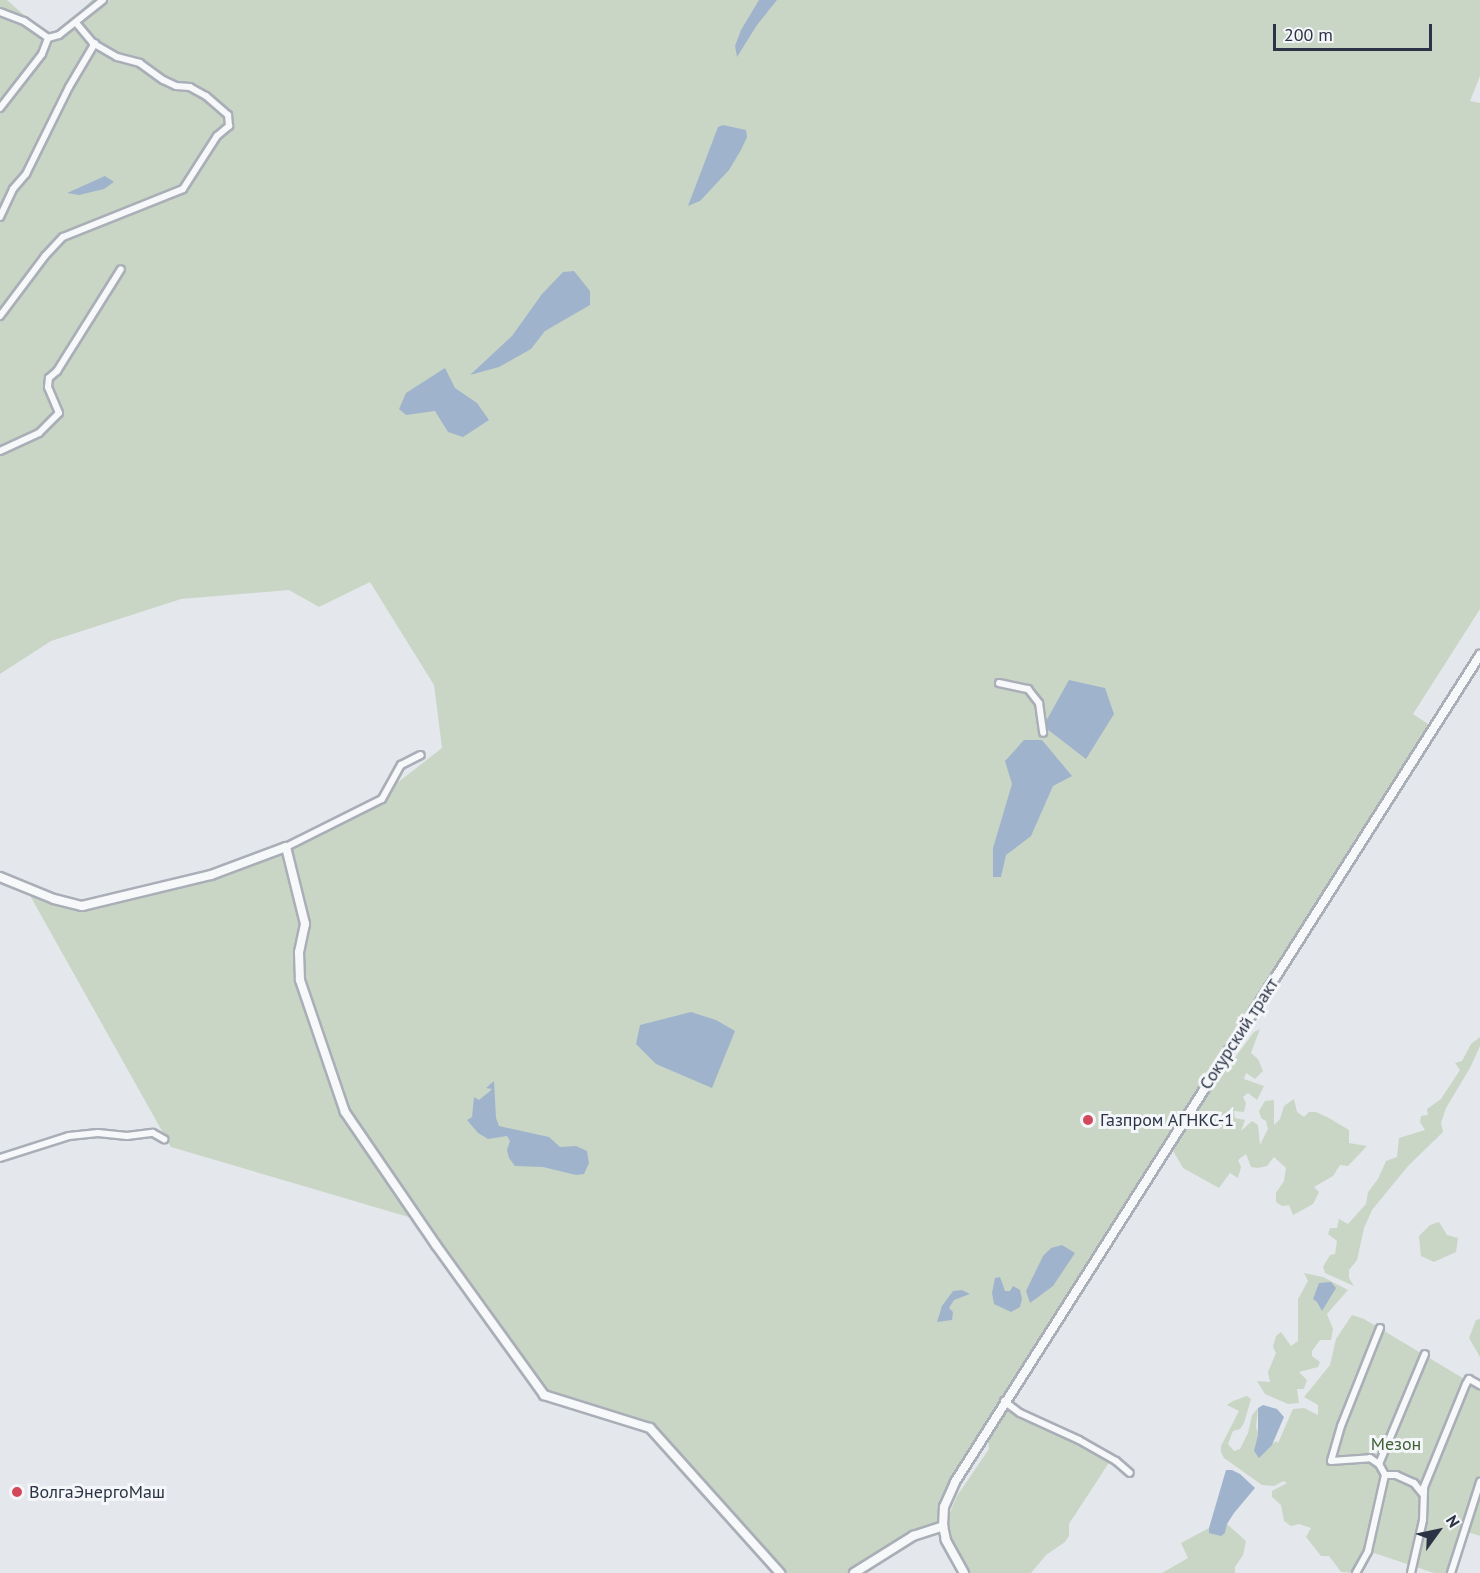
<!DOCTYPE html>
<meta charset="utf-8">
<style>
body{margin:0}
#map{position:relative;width:1480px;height:1573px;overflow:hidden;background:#e4e7ec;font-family:"PT Sans",sans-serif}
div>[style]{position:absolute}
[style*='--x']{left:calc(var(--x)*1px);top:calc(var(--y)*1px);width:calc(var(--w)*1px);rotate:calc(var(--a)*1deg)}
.green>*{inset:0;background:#c9d6c5}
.water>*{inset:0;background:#9fb4cc}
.roads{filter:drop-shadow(2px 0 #a9aeb7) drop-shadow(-2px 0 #a9aeb7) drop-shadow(0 2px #a9aeb7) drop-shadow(0 -2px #a9aeb7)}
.minor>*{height:6px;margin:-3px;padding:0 3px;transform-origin:3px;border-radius:3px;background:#f7f8fa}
.tertiary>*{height:8px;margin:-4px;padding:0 4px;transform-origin:4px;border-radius:4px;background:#f7f8fa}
.dots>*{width:16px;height:16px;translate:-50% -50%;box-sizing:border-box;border:3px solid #f4f6f9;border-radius:50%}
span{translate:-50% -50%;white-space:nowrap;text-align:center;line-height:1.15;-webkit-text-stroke:6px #f4f6f9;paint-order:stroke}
.street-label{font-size:18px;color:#2b3445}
.poi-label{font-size:18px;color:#2b3445}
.left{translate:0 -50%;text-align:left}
.park-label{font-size:18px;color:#3f6138}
.north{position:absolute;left:1408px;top:1501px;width:60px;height:60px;-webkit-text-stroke:4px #f4f6f9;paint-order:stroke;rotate:57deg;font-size:16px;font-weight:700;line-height:24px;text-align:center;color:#2b3445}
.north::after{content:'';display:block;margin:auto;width:21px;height:27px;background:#2b3445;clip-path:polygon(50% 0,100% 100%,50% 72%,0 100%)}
.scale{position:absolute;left:1273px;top:24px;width:159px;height:27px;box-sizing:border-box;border:3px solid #2b3445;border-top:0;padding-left:8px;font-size:18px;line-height:21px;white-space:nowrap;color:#2b3445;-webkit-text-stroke:4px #f4f6f9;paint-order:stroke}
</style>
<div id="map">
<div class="green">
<div style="clip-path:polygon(0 0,7px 0,43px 32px,59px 32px,92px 0,1480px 0,1480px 76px,1470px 101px,1480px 103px,1480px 609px,1413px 714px,1434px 728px,948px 1496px,943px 1526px,930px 1529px,854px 1573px,780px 1573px,650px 1428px,544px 1395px,416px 1215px,412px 1218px,171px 1147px,28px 892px,82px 906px,211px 875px,286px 847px,285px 841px,374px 801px,442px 748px,434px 685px,370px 582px,319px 607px,289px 590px,181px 599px,51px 641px,0 674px)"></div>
<div style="clip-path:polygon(1260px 1029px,1251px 1053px,1258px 1059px,1263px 1071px,1255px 1079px,1246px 1073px,1244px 1079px,1264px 1086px,1257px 1100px,1248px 1093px,1243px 1097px,1246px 1103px,1244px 1112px,1234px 1111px,1235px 1118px,1245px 1120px,1241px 1131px,1252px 1121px,1258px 1125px,1260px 1145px,1268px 1129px,1266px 1121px,1261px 1118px,1259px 1111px,1265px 1101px,1274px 1100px,1274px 1125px,1280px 1119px,1284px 1106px,1294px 1099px,1297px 1112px,1304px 1117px,1309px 1112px,1316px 1112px,1329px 1118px,1349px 1130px,1349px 1143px,1367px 1146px,1348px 1166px,1340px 1165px,1333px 1176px,1314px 1187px,1319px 1192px,1313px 1204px,1293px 1215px,1289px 1205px,1282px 1206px,1276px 1202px,1276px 1193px,1284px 1181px,1286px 1168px,1274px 1157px,1267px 1166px,1258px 1168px,1251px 1167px,1246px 1154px,1238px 1160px,1241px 1167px,1238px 1178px,1230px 1173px,1219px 1188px,1183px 1168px,1172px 1149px,1200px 1105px,1254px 1032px)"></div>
<div style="clip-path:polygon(1480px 1037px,1480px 1046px,1470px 1068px,1446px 1108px,1441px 1123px,1443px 1132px,1408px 1166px,1372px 1210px,1364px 1228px,1357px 1260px,1349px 1270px,1349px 1278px,1354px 1286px,1325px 1273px,1323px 1267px,1330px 1255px,1335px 1254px,1337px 1241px,1328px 1234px,1330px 1228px,1337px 1228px,1339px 1219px,1348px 1224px,1366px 1204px,1368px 1192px,1378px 1179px,1386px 1161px,1397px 1157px,1399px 1138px,1425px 1130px,1420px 1122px,1421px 1116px,1428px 1115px,1427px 1109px,1441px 1099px,1460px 1070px,1455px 1063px,1462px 1061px,1471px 1044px)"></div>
<div style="clip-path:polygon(1439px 1222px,1447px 1235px,1458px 1238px,1456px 1252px,1434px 1262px,1421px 1256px,1419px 1236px,1430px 1225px)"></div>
<div style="clip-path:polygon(1304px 1273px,1323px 1277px,1348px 1290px,1327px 1314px,1333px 1329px,1331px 1340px,1320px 1340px,1312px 1351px,1312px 1356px,1320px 1362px,1318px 1367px,1299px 1372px,1307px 1380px,1304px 1389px,1297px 1389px,1299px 1403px,1288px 1404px,1265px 1394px,1257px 1381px,1270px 1382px,1268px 1372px,1276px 1353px,1273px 1347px,1276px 1336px,1281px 1332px,1291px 1346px,1298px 1341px,1298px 1299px,1308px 1281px)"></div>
<div style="clip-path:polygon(1352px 1315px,1364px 1319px,1471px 1383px,1480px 1385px,1480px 1536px,1464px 1531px,1449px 1573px,1434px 1573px,1371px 1552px,1360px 1565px,1358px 1573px,1341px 1572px,1329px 1556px,1321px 1556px,1306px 1537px,1311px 1528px,1299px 1524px,1291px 1526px,1284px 1521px,1281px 1505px,1272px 1497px,1272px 1491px,1287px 1483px,1284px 1481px,1274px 1486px,1262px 1485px,1224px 1458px,1221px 1452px,1221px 1446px,1239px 1411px,1227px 1405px,1233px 1401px,1247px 1396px,1251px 1399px,1244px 1423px,1240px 1429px,1233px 1431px,1228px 1444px,1234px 1451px,1240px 1449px,1248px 1433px,1252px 1415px,1258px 1408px,1256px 1427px,1265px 1450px,1276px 1441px,1278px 1443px,1293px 1409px,1304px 1408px,1318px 1415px,1318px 1405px,1304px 1397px,1330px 1365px,1336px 1339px)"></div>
<div style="clip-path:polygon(1480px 1319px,1480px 1357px,1469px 1338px,1476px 1320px)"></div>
<div style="clip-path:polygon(1007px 1410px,1061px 1431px,1110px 1461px,1069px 1524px,1069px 1536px,1065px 1542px,1046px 1555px,1031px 1573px,970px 1573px,952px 1543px,947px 1529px,948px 1517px,957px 1496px,989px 1449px,988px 1440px,1001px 1415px)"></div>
<div style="clip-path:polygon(1227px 1524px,1246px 1541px,1243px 1555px,1235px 1567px,1235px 1573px,1162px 1573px,1188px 1558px,1181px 1543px,1209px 1528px,1209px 1533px,1225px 1533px)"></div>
</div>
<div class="water">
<div style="clip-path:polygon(759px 0,777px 0,757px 25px,737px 57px,735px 46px,741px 30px)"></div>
<div style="clip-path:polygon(723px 125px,746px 130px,747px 137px,741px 150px,729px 170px,700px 201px,688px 206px,718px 127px)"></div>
<div style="clip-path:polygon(105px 176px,114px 182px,104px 189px,79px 195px,67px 193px)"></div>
<div style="clip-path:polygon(574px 271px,590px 291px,590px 305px,545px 331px,531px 349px,499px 367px,470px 375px,512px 336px,542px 294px,563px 272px)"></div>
<div style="clip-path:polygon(445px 368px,455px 388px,477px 403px,489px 420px,463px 437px,448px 432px,435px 411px,406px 415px,399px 409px,406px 393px)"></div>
<div style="clip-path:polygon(1069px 680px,1105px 688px,1114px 714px,1086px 759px,1047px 729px,1045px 723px)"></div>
<div style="clip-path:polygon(1024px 740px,1042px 740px,1072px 776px,1053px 786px,1031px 836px,1006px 855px,1001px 877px,993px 877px,993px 848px,1012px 784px,1005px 761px)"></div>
<div style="clip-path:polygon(691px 1012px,716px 1020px,735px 1031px,712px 1088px,656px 1064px,636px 1044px,640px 1025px)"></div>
<div style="clip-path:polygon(494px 1081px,496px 1118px,499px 1126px,549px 1137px,560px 1147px,576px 1146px,587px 1151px,589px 1163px,584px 1174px,576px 1175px,543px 1167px,515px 1166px,509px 1158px,507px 1150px,510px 1141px,507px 1136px,488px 1139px,478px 1133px,467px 1120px,472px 1117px,474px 1097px,479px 1100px,489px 1092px,492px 1089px,486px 1088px)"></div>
<div style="clip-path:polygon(1062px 1245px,1075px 1253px,1053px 1286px,1030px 1303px,1026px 1291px,1043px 1256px,1051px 1248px)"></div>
<div style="clip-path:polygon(1000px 1277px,1005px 1291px,1010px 1291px,1013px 1286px,1020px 1290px,1022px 1299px,1020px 1307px,1011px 1312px,994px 1304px,992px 1293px,995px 1278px)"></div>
<div style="clip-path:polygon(1331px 1282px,1336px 1288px,1322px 1311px,1317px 1302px,1313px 1299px,1319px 1283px)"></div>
<div style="clip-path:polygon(962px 1290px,970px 1294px,954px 1300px,949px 1308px,953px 1312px,952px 1320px,937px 1322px,942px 1306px,953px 1291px)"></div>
<div style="clip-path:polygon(1263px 1405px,1277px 1409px,1284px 1417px,1272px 1445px,1259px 1458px,1254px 1451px,1258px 1435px,1258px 1408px)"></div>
<div style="clip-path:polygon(1226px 1470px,1232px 1470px,1240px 1474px,1255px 1488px,1234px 1513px,1227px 1524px,1225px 1533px,1221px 1536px,1209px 1533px,1209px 1528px)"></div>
</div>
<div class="roads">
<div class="minor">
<div style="--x:0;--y:12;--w:26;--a:21"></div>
<div style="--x:24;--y:21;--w:29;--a:35"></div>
<div style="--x:48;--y:38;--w:11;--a:-15"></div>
<div style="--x:59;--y:35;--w:56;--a:-38.5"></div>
<div style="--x:0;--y:108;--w:68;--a:-52.1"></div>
<div style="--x:42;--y:54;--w:17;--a:-69"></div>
<div style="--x:0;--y:217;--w:31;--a:-65"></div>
<div style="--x:13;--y:189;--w:20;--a:-49"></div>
<div style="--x:26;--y:174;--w:97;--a:-63.7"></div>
<div style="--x:69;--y:87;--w:51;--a:-59.4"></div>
<div style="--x:0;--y:316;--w:75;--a:-53.1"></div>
<div style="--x:45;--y:256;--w:26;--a:-47"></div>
<div style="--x:63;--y:237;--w:129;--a:-21.8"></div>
<div style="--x:183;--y:189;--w:63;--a:-57.3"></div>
<div style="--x:217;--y:136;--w:16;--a:-40"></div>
<div style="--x:229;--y:126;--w:11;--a:-95"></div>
<div style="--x:228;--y:115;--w:29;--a:-139"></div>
<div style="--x:206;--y:96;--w:18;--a:-151"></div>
<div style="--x:190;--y:87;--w:14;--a:-176"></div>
<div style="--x:176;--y:86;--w:14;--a:-155"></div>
<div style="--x:163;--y:80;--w:29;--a:-144"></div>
<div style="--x:140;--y:63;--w:24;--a:-165"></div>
<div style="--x:117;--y:57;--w:28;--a:-150"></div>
<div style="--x:93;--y:43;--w:26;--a:-130"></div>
<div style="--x:0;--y:451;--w:43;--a:-24.8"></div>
<div style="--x:39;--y:433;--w:28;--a:-45"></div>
<div style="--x:59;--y:413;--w:28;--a:-113"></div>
<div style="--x:48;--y:387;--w:9;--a:-84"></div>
<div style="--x:49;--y:378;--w:11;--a:-41"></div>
<div style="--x:57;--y:371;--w:120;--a:-57.9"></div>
<div style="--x:999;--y:683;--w:30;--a:12"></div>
<div style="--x:1028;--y:689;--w:18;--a:52"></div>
<div style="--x:1039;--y:703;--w:30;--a:82"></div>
<div style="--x:286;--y:847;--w:107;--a:-26.6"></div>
<div style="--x:382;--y:799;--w:39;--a:-61"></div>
<div style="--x:401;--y:765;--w:22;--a:-27"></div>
<div style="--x:0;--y:1158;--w:72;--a:-17.7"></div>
<div style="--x:69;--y:1136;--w:29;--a:-6"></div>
<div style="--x:98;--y:1133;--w:29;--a:6"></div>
<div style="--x:127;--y:1136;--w:26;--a:-7"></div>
<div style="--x:153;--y:1133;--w:13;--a:29"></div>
<div style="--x:1380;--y:1328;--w:105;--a:111.7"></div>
<div style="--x:1341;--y:1426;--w:36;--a:106"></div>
<div style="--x:1331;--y:1461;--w:39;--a:-4"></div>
<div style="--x:1370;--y:1458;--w:11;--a:34"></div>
<div style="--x:1379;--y:1464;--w:13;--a:61"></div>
<div style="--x:1385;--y:1475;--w:11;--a:0"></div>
<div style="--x:1396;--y:1475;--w:20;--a:24"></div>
<div style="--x:1414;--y:1483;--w:13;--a:51"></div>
<div style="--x:1004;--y:1401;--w:20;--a:37"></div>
<div style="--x:1020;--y:1413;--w:65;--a:24.6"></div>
<div style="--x:1079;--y:1440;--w:43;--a:29.6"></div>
<div style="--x:1116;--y:1461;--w:18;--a:41"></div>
<div style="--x:1379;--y:1464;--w:119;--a:-67.3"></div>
<div style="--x:1356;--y:1573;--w:25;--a:-61"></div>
<div style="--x:1368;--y:1551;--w:78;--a:-77.4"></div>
<div style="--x:1411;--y:1573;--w:54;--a:-77.2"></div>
<div style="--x:1423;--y:1520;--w:33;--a:-88"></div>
<div style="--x:1424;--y:1487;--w:111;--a:-67.8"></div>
<div style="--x:1466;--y:1384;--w:6;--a:-59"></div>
<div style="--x:1469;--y:1379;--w:13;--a:29"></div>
<div style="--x:1451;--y:1573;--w:96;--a:-72.3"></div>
</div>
<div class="tertiary">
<div style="--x:0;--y:877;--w:58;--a:22.2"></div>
<div style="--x:54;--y:899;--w:29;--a:14"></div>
<div style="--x:82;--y:906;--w:133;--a:-13.5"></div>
<div style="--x:211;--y:875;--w:80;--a:-20.5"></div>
<div style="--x:286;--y:847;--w:79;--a:76.1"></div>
<div style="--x:305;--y:924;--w:29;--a:102"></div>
<div style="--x:299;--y:952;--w:28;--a:88"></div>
<div style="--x:300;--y:980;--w:139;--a:71.2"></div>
<div style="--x:345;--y:1112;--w:161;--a:55.6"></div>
<div style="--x:436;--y:1245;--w:185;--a:54.2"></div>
<div style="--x:544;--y:1395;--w:111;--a:17.3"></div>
<div style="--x:650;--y:1428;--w:195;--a:48.1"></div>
<div style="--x:854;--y:1573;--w:70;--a:-32.1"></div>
<div style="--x:913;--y:1536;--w:32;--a:-18"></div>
<div style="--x:964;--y:1573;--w:38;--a:-119"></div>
<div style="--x:946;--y:1540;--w:14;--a:-102"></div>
<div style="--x:943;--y:1526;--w:19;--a:-87"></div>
<div style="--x:944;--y:1507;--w:27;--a:-66"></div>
<div style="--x:955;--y:1482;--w:980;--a:-57.59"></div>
</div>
</div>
<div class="dots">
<div style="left:1088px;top:1120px;background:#d1495b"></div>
<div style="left:17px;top:1492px;background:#d1495b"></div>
</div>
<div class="street-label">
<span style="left:1239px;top:1034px;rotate:-57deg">Сокурский тракт</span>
</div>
<div class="poi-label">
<span class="left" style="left:1100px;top:1120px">Газпром АГНКС-1</span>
<span class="left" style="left:29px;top:1492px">ВолгаЭнергоМаш</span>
</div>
<div class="park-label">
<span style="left:1396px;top:1444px">Мезон</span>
</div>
<div class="north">N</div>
<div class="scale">200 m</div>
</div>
